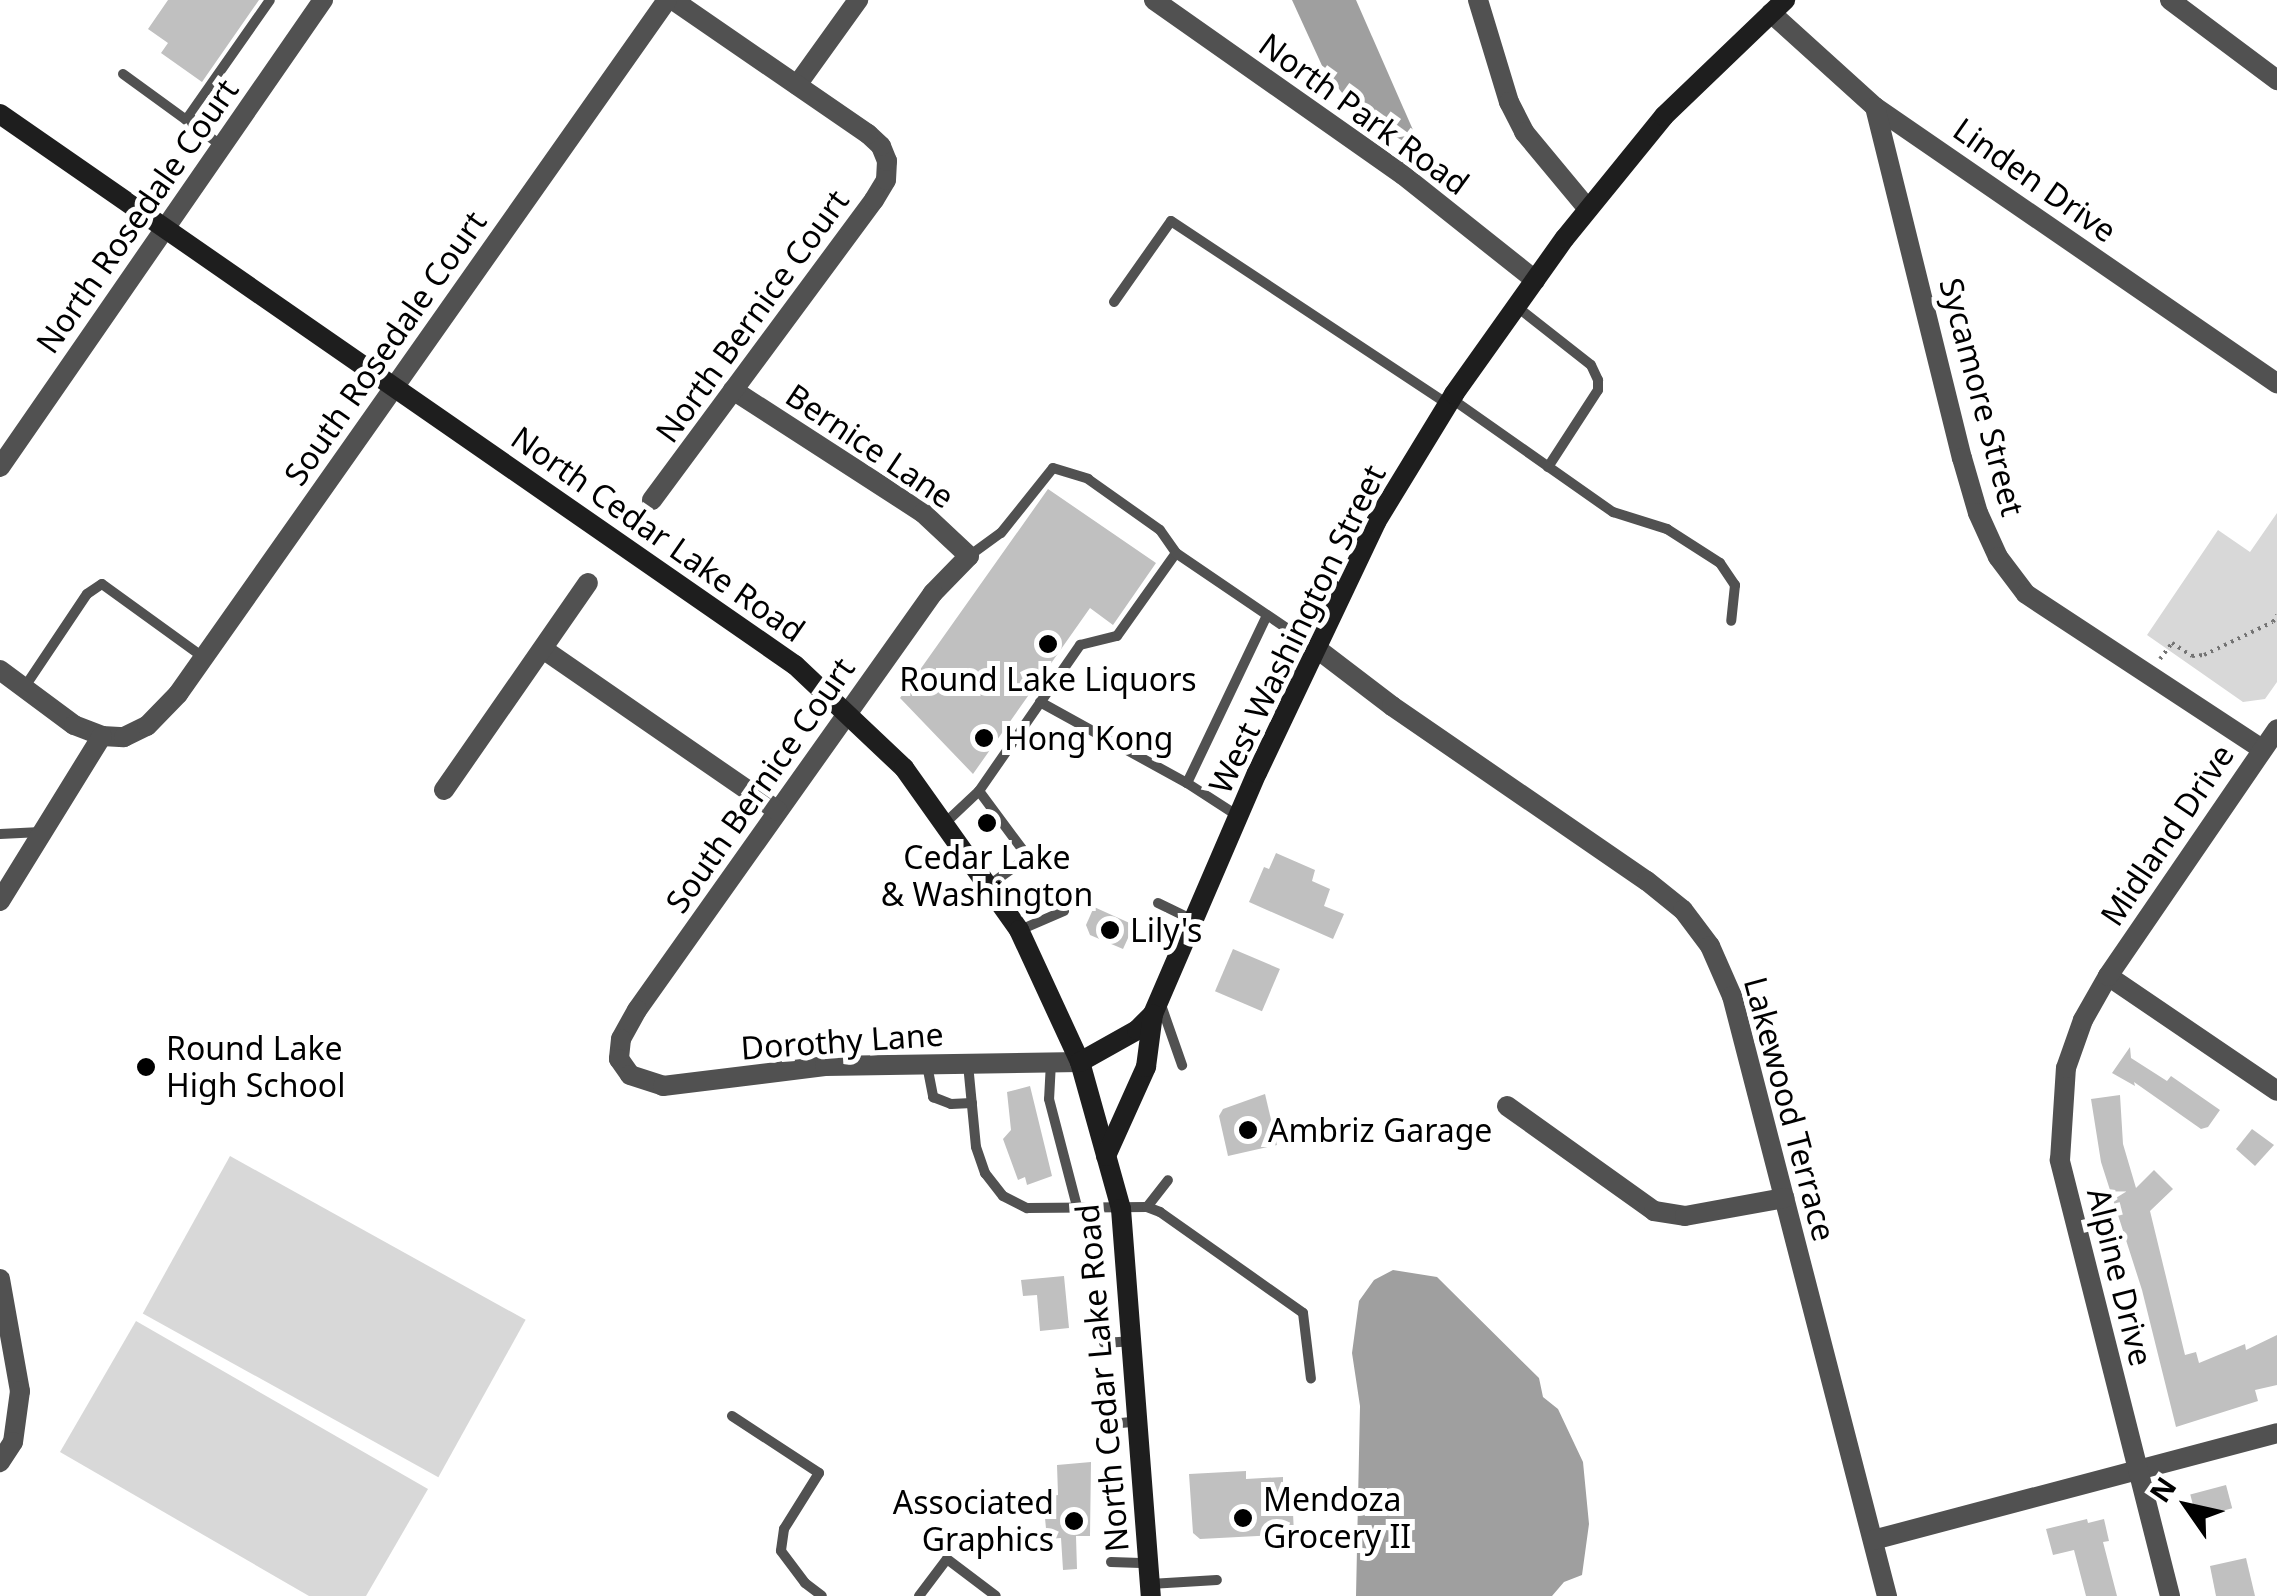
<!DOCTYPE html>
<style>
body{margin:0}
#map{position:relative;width:2277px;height:1596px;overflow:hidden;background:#fff;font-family:"Noto Sans",sans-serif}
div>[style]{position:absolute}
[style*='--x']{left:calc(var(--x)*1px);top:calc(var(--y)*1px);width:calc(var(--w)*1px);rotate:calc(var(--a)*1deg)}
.green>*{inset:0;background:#d8d8d8;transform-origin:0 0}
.water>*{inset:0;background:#9f9f9f}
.building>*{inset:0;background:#c0c0c0;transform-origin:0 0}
.path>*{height:4px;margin-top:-2px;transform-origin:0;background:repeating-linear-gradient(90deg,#737373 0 2.5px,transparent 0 7.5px)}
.lane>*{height:10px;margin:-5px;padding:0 5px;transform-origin:5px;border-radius:5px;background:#515151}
.street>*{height:20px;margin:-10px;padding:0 10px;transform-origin:10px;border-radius:10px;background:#515151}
.secondary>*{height:20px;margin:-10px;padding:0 10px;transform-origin:10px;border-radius:10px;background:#1e1e1e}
.dots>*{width:28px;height:28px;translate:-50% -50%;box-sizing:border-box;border:5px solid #fff;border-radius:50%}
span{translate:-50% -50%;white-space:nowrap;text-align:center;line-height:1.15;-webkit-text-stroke:10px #fff;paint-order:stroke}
.street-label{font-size:32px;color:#000}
.poi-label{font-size:32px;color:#000}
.left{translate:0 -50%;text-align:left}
.right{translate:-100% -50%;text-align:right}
.north{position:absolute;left:2137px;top:1456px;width:100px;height:100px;-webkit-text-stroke:8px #fff;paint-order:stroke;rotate:304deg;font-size:28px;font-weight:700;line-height:40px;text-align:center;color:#000}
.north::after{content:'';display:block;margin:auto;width:35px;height:45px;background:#000;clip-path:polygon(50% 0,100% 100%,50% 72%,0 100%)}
</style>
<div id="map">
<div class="green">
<div style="clip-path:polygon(2277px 513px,2277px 682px,2265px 699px,2243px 702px,2147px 635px,2218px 530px,2250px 552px)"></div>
<div style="left:230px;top:1156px;width:338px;height:180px;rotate:29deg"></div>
<div style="clip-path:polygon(136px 1321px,428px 1489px,366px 1596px,309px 1596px,60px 1452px)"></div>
</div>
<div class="water">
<div style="clip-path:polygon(1292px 0,1356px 0,1420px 146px,1416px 148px,1362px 118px,1324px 70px)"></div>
<div style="clip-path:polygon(1393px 1270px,1437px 1277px,1539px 1378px,1543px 1397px,1558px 1409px,1583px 1462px,1589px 1524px,1582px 1575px,1564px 1582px,1552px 1596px,1356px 1596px,1360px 1406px,1352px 1353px,1359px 1301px,1374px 1280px)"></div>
</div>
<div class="building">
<div style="clip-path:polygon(168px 0,259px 0,202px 82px,161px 53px,168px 43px,148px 29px)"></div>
<div style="clip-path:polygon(1048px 489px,1156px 563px,1113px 625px,1090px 608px,973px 774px,900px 698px)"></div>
<div style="clip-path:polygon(1276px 853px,1315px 870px,1312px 881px,1330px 889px,1324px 906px,1344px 914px,1333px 939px,1249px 902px,1264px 867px,1269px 869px)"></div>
<div style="clip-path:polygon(1094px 907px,1134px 925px,1123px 949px,1090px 935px,1086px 925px)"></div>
<div style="left:1233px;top:949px;width:51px;height:46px;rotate:23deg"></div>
<div style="clip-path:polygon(2130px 1047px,2131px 1058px,2167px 1081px,2171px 1076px,2220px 1110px,2208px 1127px,2201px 1129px,2134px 1082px,2135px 1086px,2112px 1073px)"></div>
<div style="clip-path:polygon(1030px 1086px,1052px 1176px,1027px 1185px,1025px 1177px,1018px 1180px,1003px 1139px,1011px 1130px,1007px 1092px)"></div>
<div style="clip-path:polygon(1265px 1094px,1277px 1145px,1228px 1156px,1219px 1116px,1223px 1109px)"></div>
<div style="clip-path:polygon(2120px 1095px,2123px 1144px,2136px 1188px,2154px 1170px,2173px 1189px,2150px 1211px,2185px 1355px,2196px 1352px,2199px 1363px,2245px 1344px,2246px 1350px,2277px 1335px,2277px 1385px,2255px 1390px,2258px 1401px,2176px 1427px,2142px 1290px,2101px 1162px,2091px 1099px)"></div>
<div style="clip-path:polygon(2252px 1129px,2274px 1145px,2255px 1166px,2236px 1149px)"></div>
<div style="clip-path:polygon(1064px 1276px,1069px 1328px,1040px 1331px,1037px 1295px,1023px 1296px,1021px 1280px)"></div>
<div style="clip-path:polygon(1091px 1462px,1090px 1536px,1076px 1536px,1077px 1569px,1063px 1570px,1061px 1538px,1047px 1539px,1043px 1497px,1058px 1495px,1057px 1465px)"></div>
<div style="clip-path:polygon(1246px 1471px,1246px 1479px,1283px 1477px,1283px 1492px,1292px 1491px,1294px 1534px,1200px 1539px,1193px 1533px,1189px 1474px)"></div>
<div style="left:2226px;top:1485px;width:24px;height:37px;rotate:75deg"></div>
<div style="clip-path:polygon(2087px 1519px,2088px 1523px,2104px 1519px,2109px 1541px,2103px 1542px,2117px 1596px,2086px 1596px,2074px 1550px,2053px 1555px,2046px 1529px)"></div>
<div style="clip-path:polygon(2246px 1558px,2255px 1596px,2216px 1596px,2210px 1566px)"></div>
</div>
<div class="path">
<div style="--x:2160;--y:659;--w:20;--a:-53"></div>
<div style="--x:2172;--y:643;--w:24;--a:33"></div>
<div style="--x:2192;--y:656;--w:12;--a:-5"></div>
<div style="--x:2204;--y:655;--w:76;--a:-25.6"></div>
<div style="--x:2273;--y:622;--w:8;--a:-60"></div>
</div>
<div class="lane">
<div style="--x:123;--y:74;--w:122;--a:36"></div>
<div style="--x:186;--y:120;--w:146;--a:-55"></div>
<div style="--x:1114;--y:302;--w:99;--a:-54.9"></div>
<div style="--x:1171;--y:221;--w:331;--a:33.5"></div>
<div style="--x:1516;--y:306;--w:95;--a:38.2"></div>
<div style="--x:1591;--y:365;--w:17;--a:65"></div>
<div style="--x:1598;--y:380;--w:10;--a:90"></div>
<div style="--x:1598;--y:390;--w:92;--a:123"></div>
<div style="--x:1452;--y:399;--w:197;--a:35.1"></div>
<div style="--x:1613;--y:512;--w:57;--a:17.5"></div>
<div style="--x:1667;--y:529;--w:63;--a:32.7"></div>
<div style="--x:1720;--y:563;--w:27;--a:56"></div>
<div style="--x:1735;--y:585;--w:36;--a:96"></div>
<div style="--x:969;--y:556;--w:39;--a:-36"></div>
<div style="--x:1001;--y:533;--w:83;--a:-51.3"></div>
<div style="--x:1053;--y:468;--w:37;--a:17"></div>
<div style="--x:1088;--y:479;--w:88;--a:35.3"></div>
<div style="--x:1160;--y:530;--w:28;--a:55"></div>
<div style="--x:24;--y:688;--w:113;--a:-56.2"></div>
<div style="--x:87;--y:594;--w:18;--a:-34"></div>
<div style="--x:102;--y:584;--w:125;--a:35.9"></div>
<div style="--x:1040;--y:702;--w:168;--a:28.9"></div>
<div style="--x:979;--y:791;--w:82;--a:53.4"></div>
<div style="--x:1028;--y:857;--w:49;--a:144.1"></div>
<div style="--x:1238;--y:816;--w:61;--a:-147.1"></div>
<div style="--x:1187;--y:783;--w:186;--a:-64.5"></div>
<div style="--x:944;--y:824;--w:48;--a:-43.3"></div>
<div style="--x:979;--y:791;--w:178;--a:-55.3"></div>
<div style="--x:1080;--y:645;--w:38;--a:-14"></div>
<div style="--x:1117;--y:636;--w:102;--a:-54.6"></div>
<div style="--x:1176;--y:553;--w:169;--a:34.2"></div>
<div style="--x:0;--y:834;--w:41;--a:-2.8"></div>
<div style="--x:1158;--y:903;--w:39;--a:26"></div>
<div style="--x:1020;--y:930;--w:48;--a:-23.4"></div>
<div style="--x:1161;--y:1005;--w:64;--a:70.7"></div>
<div style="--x:1051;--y:1062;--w:37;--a:93"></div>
<div style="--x:1049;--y:1099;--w:115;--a:75.4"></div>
<div style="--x:968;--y:1064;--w:83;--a:84.5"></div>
<div style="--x:976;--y:1147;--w:28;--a:71"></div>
<div style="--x:985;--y:1173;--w:29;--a:52"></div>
<div style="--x:1003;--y:1196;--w:27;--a:27"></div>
<div style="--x:1027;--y:1208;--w:120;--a:-0.5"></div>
<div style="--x:1147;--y:1207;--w:14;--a:21"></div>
<div style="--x:1160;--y:1212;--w:175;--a:35.2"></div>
<div style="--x:1303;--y:1313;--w:66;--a:83.1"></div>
<div style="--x:927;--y:1065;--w:33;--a:79"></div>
<div style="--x:933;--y:1097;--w:19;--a:21"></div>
<div style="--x:951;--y:1104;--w:21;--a:-3"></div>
<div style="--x:1147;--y:1207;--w:34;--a:-52"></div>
<div style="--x:1104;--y:1343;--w:30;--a:-4"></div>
<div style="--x:732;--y:1416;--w:104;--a:33.2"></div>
<div style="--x:819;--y:1473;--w:66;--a:122"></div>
<div style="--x:784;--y:1529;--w:22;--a:98"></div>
<div style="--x:781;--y:1551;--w:40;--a:53"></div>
<div style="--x:805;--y:1583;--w:21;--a:37"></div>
<div style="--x:1102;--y:1425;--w:36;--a:-6"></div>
<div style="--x:1111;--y:1562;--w:37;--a:2"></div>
<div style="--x:1150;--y:1584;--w:67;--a:-3.4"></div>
<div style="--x:919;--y:1596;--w:46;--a:-52.9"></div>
<div style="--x:947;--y:1559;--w:61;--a:37.1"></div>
</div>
<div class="street">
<div style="--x:1154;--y:0;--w:304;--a:35.1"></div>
<div style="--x:1403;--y:175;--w:169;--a:38.5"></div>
<div style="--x:1478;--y:0;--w:107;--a:73.1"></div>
<div style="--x:1509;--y:102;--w:34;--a:63"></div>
<div style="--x:1524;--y:132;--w:100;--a:50.3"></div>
<div style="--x:2170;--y:0;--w:134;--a:36.8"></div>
<div style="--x:1771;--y:13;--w:140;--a:42.1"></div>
<div style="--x:1875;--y:107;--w:488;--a:34.5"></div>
<div style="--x:797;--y:85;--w:105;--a:-54.3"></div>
<div style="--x:1875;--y:107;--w:362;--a:76.1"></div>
<div style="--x:1962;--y:458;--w:57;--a:73.8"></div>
<div style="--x:1978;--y:513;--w:48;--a:65.6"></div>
<div style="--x:1998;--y:557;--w:46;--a:52.9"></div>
<div style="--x:2026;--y:594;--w:282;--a:33.3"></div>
<div style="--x:733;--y:390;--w:226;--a:32.9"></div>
<div style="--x:923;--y:513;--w:63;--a:43.1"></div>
<div style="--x:969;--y:556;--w:52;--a:134.2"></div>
<div style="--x:933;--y:593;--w:511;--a:125.37"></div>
<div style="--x:637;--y:1010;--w:33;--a:119"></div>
<div style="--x:621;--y:1039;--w:20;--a:96"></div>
<div style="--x:619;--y:1059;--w:19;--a:55"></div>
<div style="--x:630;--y:1075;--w:35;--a:18"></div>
<div style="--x:663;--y:1086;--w:163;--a:-7"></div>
<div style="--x:825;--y:1066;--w:255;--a:-0.9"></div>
<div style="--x:0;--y:467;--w:568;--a:-55.33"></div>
<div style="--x:652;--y:500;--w:373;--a:-53.5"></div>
<div style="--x:874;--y:200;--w:23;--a:-59"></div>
<div style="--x:886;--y:180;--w:19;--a:-87"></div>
<div style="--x:887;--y:161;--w:16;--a:-112"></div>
<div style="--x:881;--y:146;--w:18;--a:-137"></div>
<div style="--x:868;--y:134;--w:237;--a:-145.5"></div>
<div style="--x:1316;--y:648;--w:96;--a:37.3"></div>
<div style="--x:1392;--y:706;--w:309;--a:34.5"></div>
<div style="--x:1647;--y:881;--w:46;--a:38.9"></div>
<div style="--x:1683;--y:910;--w:45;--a:53.1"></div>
<div style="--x:1710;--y:946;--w:55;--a:66.3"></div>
<div style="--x:1732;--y:996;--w:620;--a:75.52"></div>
<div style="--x:543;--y:649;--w:285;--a:34.6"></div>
<div style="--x:0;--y:670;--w:92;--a:36.6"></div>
<div style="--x:74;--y:725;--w:30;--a:21"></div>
<div style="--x:102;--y:736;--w:22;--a:3"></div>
<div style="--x:124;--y:737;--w:25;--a:-26"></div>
<div style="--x:147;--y:726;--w:45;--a:-45.9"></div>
<div style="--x:178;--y:694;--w:849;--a:-54.83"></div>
<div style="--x:444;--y:790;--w:252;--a:-55.2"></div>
<div style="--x:0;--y:901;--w:194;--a:-58.3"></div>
<div style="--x:2108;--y:976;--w:204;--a:34.2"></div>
<div style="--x:1507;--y:1106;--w:181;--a:35.5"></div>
<div style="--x:1654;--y:1211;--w:31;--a:9"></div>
<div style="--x:1685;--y:1216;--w:101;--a:-10.3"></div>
<div style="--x:0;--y:1279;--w:114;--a:79.9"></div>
<div style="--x:20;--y:1391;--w:51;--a:97.8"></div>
<div style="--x:13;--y:1442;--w:24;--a:123"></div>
<div style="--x:1873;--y:1540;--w:418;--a:-14.8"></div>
<div style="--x:2170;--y:1596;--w:450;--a:-104.2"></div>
<div style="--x:2060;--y:1160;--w:92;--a:-86.3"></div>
<div style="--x:2066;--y:1068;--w:51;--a:-70.5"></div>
<div style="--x:2083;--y:1020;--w:51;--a:-60.4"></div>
<div style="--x:2108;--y:976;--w:299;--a:-55.6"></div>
</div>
<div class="secondary">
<div style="--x:0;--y:114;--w:967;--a:34.73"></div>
<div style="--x:795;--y:665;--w:150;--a:43.4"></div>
<div style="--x:904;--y:768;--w:199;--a:54.6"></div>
<div style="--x:1019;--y:930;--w:145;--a:65.2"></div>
<div style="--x:1080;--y:1062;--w:153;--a:74.4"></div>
<div style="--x:1121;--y:1209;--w:388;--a:85.6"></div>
<div style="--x:1080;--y:1062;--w:65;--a:-29.3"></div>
<div style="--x:1137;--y:1030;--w:23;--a:-45"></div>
<div style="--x:1153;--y:1014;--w:262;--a:-66.7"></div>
<div style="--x:1257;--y:773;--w:278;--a:-64.6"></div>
<div style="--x:1376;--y:522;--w:150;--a:-58.6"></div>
<div style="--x:1454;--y:394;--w:191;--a:-54.6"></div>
<div style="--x:1565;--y:238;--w:157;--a:-50.9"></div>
<div style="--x:1664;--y:116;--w:168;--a:-43.8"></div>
<div style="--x:1106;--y:1156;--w:98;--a:-65.8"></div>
<div style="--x:1146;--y:1067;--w:53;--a:-82.5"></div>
</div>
<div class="dots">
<div style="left:1048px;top:644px;background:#000"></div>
<div style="left:984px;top:738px;background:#000"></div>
<div style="left:987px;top:823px;background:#000"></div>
<div style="left:1110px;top:930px;background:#000"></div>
<div style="left:146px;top:1067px;background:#000"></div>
<div style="left:1248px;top:1130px;background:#000"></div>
<div style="left:1243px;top:1518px;background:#000"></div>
<div style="left:1074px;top:1521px;background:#000"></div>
</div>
<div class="street-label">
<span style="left:1364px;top:114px;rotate:36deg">North Park Road</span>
<span style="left:2035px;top:180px;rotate:35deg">Linden Drive</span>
<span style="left:137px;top:216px;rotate:-55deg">North Rosedale Court</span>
<span style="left:752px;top:316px;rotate:-54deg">North Bernice Court</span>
<span style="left:385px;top:348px;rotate:-55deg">South Rosedale Court</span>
<span style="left:1982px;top:397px;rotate:75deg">Sycamore Street</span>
<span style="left:870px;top:446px;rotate:34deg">Bernice Lane</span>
<span style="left:658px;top:534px;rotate:35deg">North Cedar Lake Road</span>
<span style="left:1297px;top:629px;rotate:-64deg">West Washington Street</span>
<span style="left:760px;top:785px;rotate:-55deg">South Bernice Court</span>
<span style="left:2167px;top:835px;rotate:-56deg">Midland Drive</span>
<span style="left:842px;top:1041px;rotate:-4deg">Dorothy Lane</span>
<span style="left:1790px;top:1109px;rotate:75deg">Lakewood Terrace</span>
<span style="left:2120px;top:1277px;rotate:76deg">Alpine Drive</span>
<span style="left:1102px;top:1378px;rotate:-95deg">North Cedar Lake Road</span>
</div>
<div class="poi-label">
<span style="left:1048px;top:679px">Round Lake Liquors</span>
<span class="left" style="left:1004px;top:738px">Hong Kong</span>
<span style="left:987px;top:876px">Cedar Lake<br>&amp; Washington</span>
<span class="left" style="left:1130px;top:930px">Lily's</span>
<span class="left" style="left:166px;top:1067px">Round Lake<br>High School</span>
<span class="left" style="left:1268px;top:1130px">Ambriz Garage</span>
<span class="left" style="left:1263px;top:1518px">Mendoza<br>Grocery II</span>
<span class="right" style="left:1054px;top:1521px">Associated<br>Graphics</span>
</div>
<div class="north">N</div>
</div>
